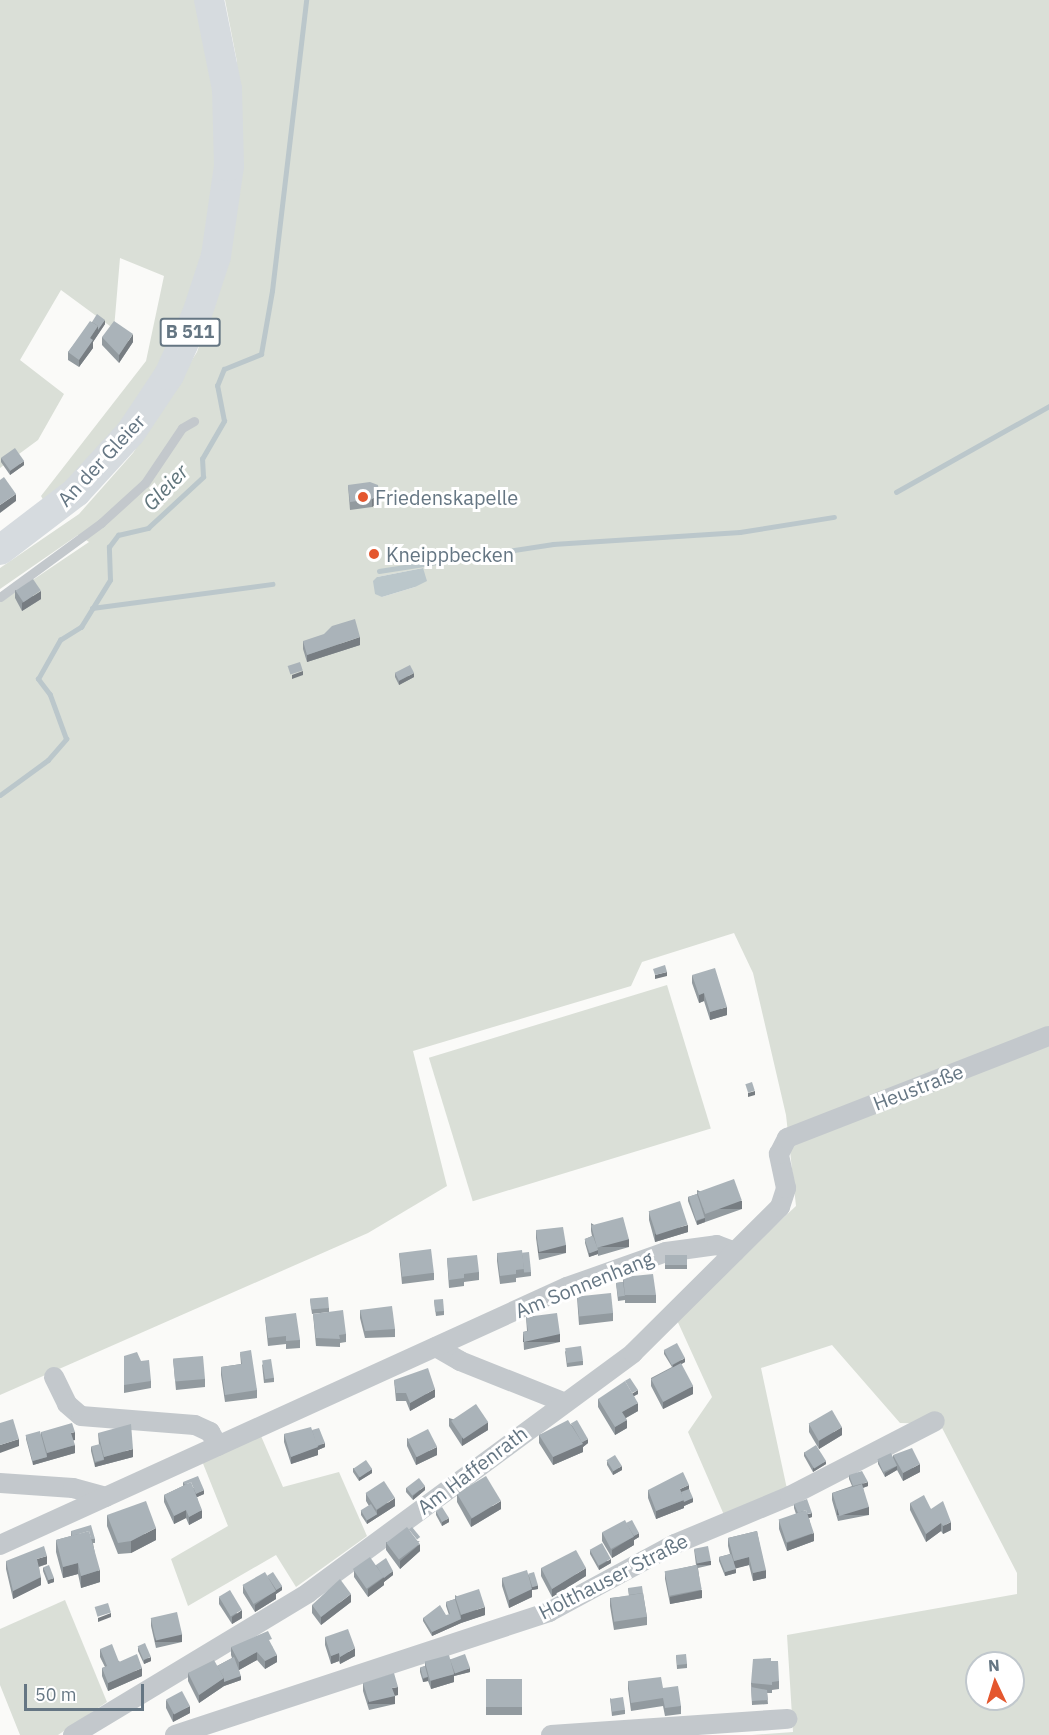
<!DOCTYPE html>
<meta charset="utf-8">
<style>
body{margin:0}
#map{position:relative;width:1049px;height:1735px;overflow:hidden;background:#fafaf8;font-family:"IBM Plex Sans",sans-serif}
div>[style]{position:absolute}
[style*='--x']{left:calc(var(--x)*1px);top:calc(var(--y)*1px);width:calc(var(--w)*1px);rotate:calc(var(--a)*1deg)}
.green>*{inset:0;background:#dadfd7;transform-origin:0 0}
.water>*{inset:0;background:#bbc7cb}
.stream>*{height:4.5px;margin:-2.25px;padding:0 2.25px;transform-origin:2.25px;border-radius:2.25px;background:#bbc7cb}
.service>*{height:9px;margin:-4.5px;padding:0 4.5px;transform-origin:4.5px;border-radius:4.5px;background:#c3c8cc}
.minor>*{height:20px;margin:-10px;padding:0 10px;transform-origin:10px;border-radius:10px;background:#c3c8cc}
.primary>*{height:30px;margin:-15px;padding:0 15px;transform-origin:15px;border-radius:15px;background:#d6dbdf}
.wall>*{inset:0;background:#929a9f;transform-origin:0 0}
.shaded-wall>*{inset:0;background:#777d82;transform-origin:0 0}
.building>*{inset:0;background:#aab3b9;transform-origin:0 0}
.dots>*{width:16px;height:16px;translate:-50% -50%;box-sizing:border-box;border:3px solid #fff;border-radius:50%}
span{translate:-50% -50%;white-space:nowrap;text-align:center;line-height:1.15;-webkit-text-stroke:6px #fff;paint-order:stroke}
.shield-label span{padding:2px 4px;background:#fff;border:2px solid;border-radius:4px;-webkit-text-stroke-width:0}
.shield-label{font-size:18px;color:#657683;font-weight:700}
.street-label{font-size:20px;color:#657683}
.poi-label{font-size:20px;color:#657683}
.left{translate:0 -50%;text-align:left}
.water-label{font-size:21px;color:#60757c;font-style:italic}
.north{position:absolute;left:965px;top:1651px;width:60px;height:60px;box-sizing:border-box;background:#fff;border:2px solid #c1c8cd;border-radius:50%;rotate:356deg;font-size:16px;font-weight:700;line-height:24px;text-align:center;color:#657683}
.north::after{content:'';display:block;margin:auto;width:21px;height:27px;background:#e4572e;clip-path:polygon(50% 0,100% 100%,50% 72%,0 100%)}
.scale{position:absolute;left:24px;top:1684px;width:120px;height:27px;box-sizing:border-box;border:3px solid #657683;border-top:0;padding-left:8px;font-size:18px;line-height:21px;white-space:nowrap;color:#657683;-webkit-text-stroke:4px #fff;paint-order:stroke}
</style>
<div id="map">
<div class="green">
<div style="clip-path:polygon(0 0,198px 0,216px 111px,216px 179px,204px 255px,174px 340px,130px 415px,46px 505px,41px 496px,146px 361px,164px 276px,120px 258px,114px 329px,61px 290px,20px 360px,64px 394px,38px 440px,0 468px)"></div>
<div style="clip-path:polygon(evenodd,225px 0,1049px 0,1049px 1735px,752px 1735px,793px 1732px,787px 1635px,1017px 1594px,1017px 1573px,940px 1424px,900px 1423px,832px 1345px,761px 1368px,787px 1489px,724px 1515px,688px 1432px,712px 1397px,676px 1318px,796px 1206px,786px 1115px,753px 973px,734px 933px,642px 962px,631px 986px,413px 1051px,447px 1186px,368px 1233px,0 1395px,0 602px,89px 542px,78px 535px,0 589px,0 568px,79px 514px,133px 453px,197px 352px,227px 265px,237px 62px,225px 0,423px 568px,415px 587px,382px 597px,377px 577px,423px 568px,225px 0,977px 1663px,1013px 1663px,1013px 1699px,977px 1699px,977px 1663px)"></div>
<div style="left:667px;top:985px;width:150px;height:249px;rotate:73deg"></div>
<div style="clip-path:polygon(261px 1436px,283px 1487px,339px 1472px,367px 1536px,296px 1587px,276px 1555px,188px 1606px,171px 1559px,228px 1526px,202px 1461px)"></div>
<div style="clip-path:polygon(65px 1600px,107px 1702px,58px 1735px,20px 1735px,0 1685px,0 1629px)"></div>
</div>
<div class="water">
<div style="clip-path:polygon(423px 568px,427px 581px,415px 587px,382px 597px,375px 594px,373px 581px,377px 577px)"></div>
</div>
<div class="stream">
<div style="--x:896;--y:492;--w:176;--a:-29.3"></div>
<div style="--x:379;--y:571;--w:176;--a:-8.8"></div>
<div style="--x:553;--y:544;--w:187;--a:-3.7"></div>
<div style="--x:740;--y:532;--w:95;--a:-9.1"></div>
<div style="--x:92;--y:608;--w:182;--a:-7.6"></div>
<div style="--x:0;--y:795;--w:59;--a:-36.1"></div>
<div style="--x:48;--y:760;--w:28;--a:-49"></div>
<div style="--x:66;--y:739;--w:47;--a:-110"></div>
<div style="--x:50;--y:695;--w:20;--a:-127"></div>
<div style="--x:38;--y:679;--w:45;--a:-60.6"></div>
<div style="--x:60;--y:640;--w:25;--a:-32"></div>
<div style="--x:81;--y:627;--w:55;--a:-58.3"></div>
<div style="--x:110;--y:580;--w:33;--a:-92"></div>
<div style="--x:109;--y:547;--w:15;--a:-53"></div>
<div style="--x:118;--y:535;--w:31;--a:-13"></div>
<div style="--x:148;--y:528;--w:75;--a:-42.8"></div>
<div style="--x:203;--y:477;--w:18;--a:-93"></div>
<div style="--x:202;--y:459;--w:44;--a:-59.9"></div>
<div style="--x:224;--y:421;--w:36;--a:-101"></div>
<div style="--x:217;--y:386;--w:18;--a:-68"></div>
<div style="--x:224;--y:369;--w:40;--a:-22"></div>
<div style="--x:261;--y:354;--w:64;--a:-80.1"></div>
<div style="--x:272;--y:291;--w:293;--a:-83.3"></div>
</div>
<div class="service">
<div style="--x:0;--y:597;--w:125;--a:-36.2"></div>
<div style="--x:101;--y:523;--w:59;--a:-42.3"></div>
<div style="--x:145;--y:483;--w:66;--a:-56.1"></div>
<div style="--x:182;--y:428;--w:14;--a:-30"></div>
</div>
<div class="minor">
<div style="--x:436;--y:1347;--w:28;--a:30"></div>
<div style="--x:460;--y:1361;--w:111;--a:21.7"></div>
<div style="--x:54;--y:1377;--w:30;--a:64"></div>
<div style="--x:67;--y:1404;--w:18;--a:41"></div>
<div style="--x:81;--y:1416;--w:114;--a:4.5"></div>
<div style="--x:195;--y:1425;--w:17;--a:25"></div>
<div style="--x:210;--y:1432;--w:16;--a:60"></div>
<div style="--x:0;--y:1483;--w:73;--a:3.9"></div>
<div style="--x:73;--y:1488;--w:34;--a:15"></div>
<div style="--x:0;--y:1545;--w:623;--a:-24.47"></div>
<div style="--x:567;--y:1287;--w:105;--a:-19.5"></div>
<div style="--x:666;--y:1252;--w:51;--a:-7.8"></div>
<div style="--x:717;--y:1245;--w:19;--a:21"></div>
<div style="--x:73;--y:1735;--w:275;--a:-31.1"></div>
<div style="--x:308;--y:1593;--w:404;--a:-36.4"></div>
<div style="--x:633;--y:1353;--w:207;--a:-44.8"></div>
<div style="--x:780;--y:1207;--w:20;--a:-72"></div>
<div style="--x:786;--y:1188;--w:35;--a:-102"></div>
<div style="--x:779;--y:1154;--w:18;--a:-63"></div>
<div style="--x:787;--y:1138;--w:281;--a:-21.3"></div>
<div style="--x:175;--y:1735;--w:394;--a:-18.2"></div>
<div style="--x:549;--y:1612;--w:143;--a:-28.4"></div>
<div style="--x:675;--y:1544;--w:125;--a:-22.7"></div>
<div style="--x:790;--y:1496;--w:163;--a:-27.3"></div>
<div style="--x:551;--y:1735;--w:237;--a:-3.9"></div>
</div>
<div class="primary">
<div style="--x:0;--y:550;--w:96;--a:-37.3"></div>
<div style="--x:76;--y:492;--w:81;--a:-47.5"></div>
<div style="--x:131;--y:432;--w:69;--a:-56.3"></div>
<div style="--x:169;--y:375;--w:67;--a:-65.3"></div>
<div style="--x:197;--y:314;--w:61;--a:-71.9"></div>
<div style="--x:216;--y:256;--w:91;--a:-81.8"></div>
<div style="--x:229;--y:166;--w:77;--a:-91.5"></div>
<div style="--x:227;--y:89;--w:91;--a:-101.4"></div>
</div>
<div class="wall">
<div style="clip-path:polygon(92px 322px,105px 324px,93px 342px,93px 348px,79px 367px,68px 360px,68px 352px)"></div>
<div style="clip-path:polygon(102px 337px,133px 342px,119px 363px,102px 345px)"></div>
<div style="clip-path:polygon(1px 458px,24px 465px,10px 475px,1px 462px)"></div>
<div style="clip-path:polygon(348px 485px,379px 502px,372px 507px,350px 510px)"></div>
<div style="clip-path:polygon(15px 590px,41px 599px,22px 611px,15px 598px)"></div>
<div style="clip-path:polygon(303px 641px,360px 645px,307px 662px,303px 649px)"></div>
<div style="clip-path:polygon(395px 673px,414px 677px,399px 685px,395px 677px)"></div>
<div style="clip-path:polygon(692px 975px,727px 1015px,710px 1020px,704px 1001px,699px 1003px,692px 983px)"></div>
<div style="clip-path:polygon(697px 1190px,742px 1209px,697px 1225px,688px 1201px,688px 1197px,697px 1194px)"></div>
<div style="clip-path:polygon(649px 1212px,688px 1232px,655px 1242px,649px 1220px)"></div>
<div style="clip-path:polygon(591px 1223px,629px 1247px,598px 1256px,598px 1254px,589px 1257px,585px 1243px,585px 1239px,592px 1236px,591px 1231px)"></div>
<div style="clip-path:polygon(536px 1230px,566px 1253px,539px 1260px,536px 1238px)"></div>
<div style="clip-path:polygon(399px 1253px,434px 1273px,434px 1280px,402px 1284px)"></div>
<div style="clip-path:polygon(497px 1253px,522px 1253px,531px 1272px,531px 1276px,516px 1278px,516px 1282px,500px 1284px,497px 1261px)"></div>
<div style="left:687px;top:1255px;width:14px;height:22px;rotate:90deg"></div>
<div style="clip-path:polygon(447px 1258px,479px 1272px,479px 1280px,464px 1282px,464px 1286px,449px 1288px)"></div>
<div style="clip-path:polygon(623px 1277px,656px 1295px,656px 1303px,625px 1303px,625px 1300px,618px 1301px,616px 1283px,623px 1282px)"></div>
<div style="clip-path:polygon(577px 1297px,613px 1313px,613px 1321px,579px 1325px)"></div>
<div style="clip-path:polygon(310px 1299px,329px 1308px,329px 1312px,312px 1314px)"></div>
<div style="clip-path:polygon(434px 1300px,444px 1311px,444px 1315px,436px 1316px)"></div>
<div style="clip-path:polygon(360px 1310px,395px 1329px,395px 1337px,365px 1338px,360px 1318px)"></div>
<div style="clip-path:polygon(313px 1314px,346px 1334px,346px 1342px,340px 1343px,340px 1347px,316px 1346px)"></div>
<div style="clip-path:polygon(265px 1317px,300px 1340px,300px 1348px,286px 1349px,286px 1344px,268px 1346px)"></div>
<div style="clip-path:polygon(526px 1317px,560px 1342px,524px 1350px,523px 1332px,527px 1331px)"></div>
<div style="clip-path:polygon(664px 1350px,685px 1362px,681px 1364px,693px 1394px,663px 1409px,651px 1386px,651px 1378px,672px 1367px,664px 1354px)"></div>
<div style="clip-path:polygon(565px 1351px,583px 1361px,583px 1365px,567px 1367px)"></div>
<div style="clip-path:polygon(240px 1352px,257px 1390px,257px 1398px,225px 1402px,221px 1375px,221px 1367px,241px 1364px)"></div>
<div style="clip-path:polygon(124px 1356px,141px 1361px,151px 1381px,151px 1388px,124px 1393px)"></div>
<div style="clip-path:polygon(173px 1359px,205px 1379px,205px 1387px,176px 1390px)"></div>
<div style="clip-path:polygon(262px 1364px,274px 1378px,274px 1382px,264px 1383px)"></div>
<div style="clip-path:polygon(394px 1380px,435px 1397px,410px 1411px,406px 1401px,396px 1401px)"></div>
<div style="clip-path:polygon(638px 1394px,634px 1396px,638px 1411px,626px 1418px,627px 1428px,615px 1435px,598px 1407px,598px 1399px)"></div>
<div style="clip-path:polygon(449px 1418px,488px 1430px,462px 1446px,449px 1426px)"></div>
<div style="clip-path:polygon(571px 1424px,588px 1443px,583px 1447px,583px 1452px,553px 1465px,539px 1443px,539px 1435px)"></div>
<div style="clip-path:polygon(809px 1424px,842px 1435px,819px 1449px,809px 1432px)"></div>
<div style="clip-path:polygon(312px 1430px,325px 1447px,318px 1450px,318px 1455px,291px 1464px,284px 1442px,284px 1434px)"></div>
<div style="clip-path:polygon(41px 1432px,75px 1440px,73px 1440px,75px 1453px,33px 1465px,26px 1439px,26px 1435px,41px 1436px)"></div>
<div style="clip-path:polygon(98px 1433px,133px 1457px,95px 1467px,91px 1451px,91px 1447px,99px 1445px)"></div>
<div style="clip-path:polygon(407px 1438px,437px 1455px,416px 1465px,407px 1446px)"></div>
<div style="clip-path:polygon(804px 1452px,826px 1464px,813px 1472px,804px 1456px)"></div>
<div style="clip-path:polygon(893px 1455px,920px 1472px,903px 1481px,897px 1470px,885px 1477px,878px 1464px,878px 1460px,893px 1458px)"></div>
<div style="clip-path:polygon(607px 1461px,622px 1470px,613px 1475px,607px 1465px)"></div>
<div style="clip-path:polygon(353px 1468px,372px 1473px,359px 1481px,353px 1472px)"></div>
<div style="clip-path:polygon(849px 1475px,868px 1486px,863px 1488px,869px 1515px,838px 1521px,832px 1500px,832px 1493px,852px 1486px,849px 1479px)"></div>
<div style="clip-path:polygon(183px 1482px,204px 1494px,197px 1497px,202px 1518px,189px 1525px,186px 1518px,174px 1524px,164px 1502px,164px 1495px,183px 1486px)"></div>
<div style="clip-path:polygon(406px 1488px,425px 1490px,413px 1500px,406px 1492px)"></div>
<div style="clip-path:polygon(689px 1489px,693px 1502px,684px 1506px,684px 1508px,656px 1519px,648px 1498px,648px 1490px)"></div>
<div style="clip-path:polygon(366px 1493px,395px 1506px,367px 1524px,361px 1515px,361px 1511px,369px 1506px,366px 1501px)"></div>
<div style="clip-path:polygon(457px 1494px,501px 1509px,471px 1527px,457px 1502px)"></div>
<div style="clip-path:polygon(910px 1503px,931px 1509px,951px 1530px,943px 1534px,941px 1531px,926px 1542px,910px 1510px)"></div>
<div style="clip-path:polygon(794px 1504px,812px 1517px,809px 1518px,814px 1541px,787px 1551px,779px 1529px,779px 1521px,796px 1514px,794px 1508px)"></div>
<div style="clip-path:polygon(436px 1511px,449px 1522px,442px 1526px,436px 1515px)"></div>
<div style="clip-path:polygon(107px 1515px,156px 1540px,131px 1553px,118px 1554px,107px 1526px)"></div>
<div style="clip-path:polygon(626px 1523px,639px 1537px,634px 1540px,634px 1545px,612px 1558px,602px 1541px,602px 1533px)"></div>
<div style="clip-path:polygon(71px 1531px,95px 1539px,95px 1543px,93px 1543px,100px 1582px,81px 1588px,78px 1574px,63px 1578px,56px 1552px,56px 1540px,71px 1536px)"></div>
<div style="clip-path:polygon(757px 1531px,766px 1578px,753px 1581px,749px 1565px,735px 1568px,736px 1573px,725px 1576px,719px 1561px,719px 1557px,730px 1554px,728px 1546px,728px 1538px)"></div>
<div style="clip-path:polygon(420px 1541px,418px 1542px,420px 1551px,400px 1569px,386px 1550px,386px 1542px)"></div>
<div style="clip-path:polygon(694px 1549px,711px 1565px,698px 1568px,702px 1598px,670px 1604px,665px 1579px,665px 1572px,696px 1565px)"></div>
<div style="clip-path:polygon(590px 1550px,611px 1563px,599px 1570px,590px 1554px)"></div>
<div style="clip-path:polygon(6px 1561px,47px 1564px,39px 1567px,41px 1585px,13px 1599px,6px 1569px)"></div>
<div style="clip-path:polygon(376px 1565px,393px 1575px,384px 1582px,384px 1585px,368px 1597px,354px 1577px,354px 1570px)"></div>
<div style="clip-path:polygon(43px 1567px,54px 1582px,48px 1584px,43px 1571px)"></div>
<div style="clip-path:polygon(541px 1568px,586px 1576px,552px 1597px,541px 1576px)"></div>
<div style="clip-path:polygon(528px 1574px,538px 1589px,532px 1590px,532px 1597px,509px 1608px,502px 1586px,502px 1578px)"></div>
<div style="clip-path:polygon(267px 1576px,282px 1590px,276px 1594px,276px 1599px,255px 1612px,243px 1593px,243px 1585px)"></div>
<div style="clip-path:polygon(628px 1588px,643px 1593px,647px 1617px,647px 1625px,614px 1630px,610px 1606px,610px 1598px,629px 1596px)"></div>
<div style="clip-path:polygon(455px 1595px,485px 1615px,461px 1623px,432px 1636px,423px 1621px,423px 1618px,449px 1615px,446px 1606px,446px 1602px,455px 1599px)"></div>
<div style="clip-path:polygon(219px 1597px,242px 1618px,232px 1624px,219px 1604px)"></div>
<div style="clip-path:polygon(351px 1602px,321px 1625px,312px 1613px,312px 1605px)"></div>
<div style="clip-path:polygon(151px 1618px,182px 1642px,156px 1648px,151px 1626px)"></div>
<div style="clip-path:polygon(325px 1637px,355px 1656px,340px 1664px,339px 1661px,331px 1664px,325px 1645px)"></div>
<div style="clip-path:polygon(272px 1646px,277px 1662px,265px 1669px,257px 1660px,239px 1670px,241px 1680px,224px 1686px,199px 1703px,188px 1681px,188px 1673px,217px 1666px,232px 1658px,231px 1655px,231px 1647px)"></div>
<div style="clip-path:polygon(138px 1647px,151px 1661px,144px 1664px,138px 1651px)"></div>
<div style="clip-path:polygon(100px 1649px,142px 1676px,108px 1691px,102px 1676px,102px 1668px,105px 1667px,100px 1657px)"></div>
<div style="clip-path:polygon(676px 1655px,687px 1664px,687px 1668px,677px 1669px)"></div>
<div style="clip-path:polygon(450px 1659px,470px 1672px,454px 1676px,454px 1682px,431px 1689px,428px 1681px,423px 1682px,420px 1672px,420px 1668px,425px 1666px,425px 1662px)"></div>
<div style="clip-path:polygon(771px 1661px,779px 1681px,779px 1689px,772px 1690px,772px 1693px,767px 1693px,768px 1704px,752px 1705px,751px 1683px)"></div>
<div style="left:522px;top:1679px;width:36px;height:36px;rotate:90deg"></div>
<div style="clip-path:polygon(628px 1681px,663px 1688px,681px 1706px,681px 1714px,665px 1716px,663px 1706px,631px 1711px,628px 1689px)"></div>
<div style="clip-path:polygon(363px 1683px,398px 1695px,394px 1696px,395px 1704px,369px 1710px,363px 1691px)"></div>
<div style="clip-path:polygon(610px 1698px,625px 1710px,625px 1714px,612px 1716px)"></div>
<div style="clip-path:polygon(166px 1700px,190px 1713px,173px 1722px,166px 1708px)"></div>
</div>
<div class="shaded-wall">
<div style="clip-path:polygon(105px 320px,105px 324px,93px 342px,93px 348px,79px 367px,79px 360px,90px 338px,98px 326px)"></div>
<div style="clip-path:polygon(133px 334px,133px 342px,119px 363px,119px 355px)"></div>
<div style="clip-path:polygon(24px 461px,24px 465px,10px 475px,10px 471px)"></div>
<div style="clip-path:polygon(16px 494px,16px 501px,0 513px,0 505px)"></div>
<div style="clip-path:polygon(379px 494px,379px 502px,372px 507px,372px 499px)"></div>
<div style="clip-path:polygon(41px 591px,41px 599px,22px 611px,22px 603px)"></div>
<div style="clip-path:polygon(360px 637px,360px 645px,307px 662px,307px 655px)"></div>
<div style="clip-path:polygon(303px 671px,303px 675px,292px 679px,292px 675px)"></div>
<div style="clip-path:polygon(414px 673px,414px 677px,399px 685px,399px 681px)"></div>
<div style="clip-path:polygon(667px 972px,667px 976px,655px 979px,655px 975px)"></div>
<div style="clip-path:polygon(704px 993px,704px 1001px,699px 1003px,699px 995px)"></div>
<div style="clip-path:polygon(727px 1007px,727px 1015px,710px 1020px,710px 1012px)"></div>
<div style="clip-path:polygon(755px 1091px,755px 1095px,748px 1097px,748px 1093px)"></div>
<div style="left:742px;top:1201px;width:8px;height:39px;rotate:90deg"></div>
<div style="clip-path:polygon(705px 1218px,705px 1222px,697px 1225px,697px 1221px)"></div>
<div style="clip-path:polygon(688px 1225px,688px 1232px,655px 1242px,655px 1234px)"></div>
<div style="left:629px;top:1239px;width:8px;height:32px;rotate:90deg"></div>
<div style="left:566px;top:1245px;width:8px;height:28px;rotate:90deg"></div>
<div style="clip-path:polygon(598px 1250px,598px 1254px,589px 1257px,589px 1253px)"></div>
<div style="left:560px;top:1334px;width:8px;height:37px;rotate:90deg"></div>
<div style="clip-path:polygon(685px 1358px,685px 1362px,673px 1369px,673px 1365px)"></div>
<div style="clip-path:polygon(693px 1386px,693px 1394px,663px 1409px,663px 1401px)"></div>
<div style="clip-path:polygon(435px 1389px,435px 1397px,410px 1411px,410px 1403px)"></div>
<div style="clip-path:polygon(638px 1390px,638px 1394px,630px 1398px,630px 1395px)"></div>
<div style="clip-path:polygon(638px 1403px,638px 1411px,622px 1420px,622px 1412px)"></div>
<div style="clip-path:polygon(627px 1420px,627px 1428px,615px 1435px,615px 1427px)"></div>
<div style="clip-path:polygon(488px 1422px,488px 1430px,462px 1446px,462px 1438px)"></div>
<div style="clip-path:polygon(842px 1427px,842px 1435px,819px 1449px,819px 1441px)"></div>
<div style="clip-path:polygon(75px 1432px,75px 1440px,71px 1441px,71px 1433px)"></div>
<div style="clip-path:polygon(19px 1439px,19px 1446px,0 1453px,0 1445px)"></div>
<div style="clip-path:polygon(588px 1439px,588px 1443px,583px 1447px,583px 1452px,553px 1465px,553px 1457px)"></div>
<div style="clip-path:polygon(325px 1443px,325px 1447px,318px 1450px,318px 1455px,291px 1464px,291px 1457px)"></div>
<div style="clip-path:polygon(75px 1445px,75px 1453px,33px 1465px,33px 1461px,47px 1457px,47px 1453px)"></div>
<div style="clip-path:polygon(437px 1447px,437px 1455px,416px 1465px,416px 1457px)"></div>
<div style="clip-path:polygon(133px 1449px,133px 1457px,95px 1467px,95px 1463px,104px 1460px,104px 1457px)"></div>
<div style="clip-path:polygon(826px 1461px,826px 1464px,813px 1472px,813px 1468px)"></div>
<div style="clip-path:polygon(920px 1464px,920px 1472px,903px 1481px,903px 1473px)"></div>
<div style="clip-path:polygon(622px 1466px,622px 1470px,613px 1475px,613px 1471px)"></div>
<div style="clip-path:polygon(897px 1466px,897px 1470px,885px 1477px,885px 1473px)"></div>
<div style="clip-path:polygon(372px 1469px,372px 1473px,359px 1481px,359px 1477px)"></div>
<div style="clip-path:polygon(868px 1482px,868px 1486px,853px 1491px,853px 1487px)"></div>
<div style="clip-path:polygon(689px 1485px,689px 1493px,681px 1496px,680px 1489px)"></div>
<div style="clip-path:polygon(425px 1486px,425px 1490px,413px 1500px,413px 1496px)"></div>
<div style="clip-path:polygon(204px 1490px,204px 1494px,195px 1498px,195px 1494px)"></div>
<div style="clip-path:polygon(395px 1498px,395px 1506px,367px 1524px,367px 1520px,377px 1514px,377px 1510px)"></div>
<div style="clip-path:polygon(693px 1498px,693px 1502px,684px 1506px,684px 1508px,656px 1519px,656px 1511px,684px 1500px)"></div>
<div style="clip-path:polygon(501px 1501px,501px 1509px,471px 1527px,471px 1519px)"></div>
<div style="left:869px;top:1507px;width:8px;height:32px;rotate:90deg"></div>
<div style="clip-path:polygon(186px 1510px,186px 1518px,174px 1524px,174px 1516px)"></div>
<div style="clip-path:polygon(202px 1510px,202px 1518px,189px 1525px,189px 1517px)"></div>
<div style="clip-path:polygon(812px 1513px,812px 1517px,799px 1521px,799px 1517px)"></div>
<div style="clip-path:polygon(449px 1518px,449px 1522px,442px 1526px,442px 1522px)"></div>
<div style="clip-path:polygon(951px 1522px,951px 1530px,943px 1534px,943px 1526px)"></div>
<div style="clip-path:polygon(941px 1523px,941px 1531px,926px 1542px,926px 1534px)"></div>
<div style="clip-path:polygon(156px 1528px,156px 1540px,131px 1553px,131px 1541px)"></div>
<div style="clip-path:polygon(639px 1533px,639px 1537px,634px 1540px,634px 1545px,612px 1558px,612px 1550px)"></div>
<div style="clip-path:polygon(814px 1533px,814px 1541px,787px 1551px,787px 1543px)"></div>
<div style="clip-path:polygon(420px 1544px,420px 1551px,400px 1569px,400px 1561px)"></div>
<div style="clip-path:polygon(47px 1556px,47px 1564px,37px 1567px,37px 1559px)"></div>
<div style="clip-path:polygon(749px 1557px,749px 1565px,734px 1569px,734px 1561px)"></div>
<div style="clip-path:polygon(611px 1559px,611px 1563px,599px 1570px,599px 1566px)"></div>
<div style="left:711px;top:1561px;width:4px;height:14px;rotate:90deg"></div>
<div style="clip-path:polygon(78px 1563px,78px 1574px,63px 1578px,63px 1567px)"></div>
<div style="clip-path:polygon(586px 1568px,586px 1576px,552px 1597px,552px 1589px)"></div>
<div style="clip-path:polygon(736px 1569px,736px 1573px,725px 1576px,725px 1572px)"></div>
<div style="clip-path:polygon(100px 1570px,100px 1582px,81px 1588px,81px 1576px)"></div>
<div style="clip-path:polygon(766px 1570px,766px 1578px,753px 1581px,753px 1573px)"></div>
<div style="clip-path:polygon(393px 1571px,393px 1575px,384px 1582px,384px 1585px,368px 1597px,368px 1589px)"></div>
<div style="clip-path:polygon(41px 1577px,41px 1585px,13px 1599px,13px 1591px)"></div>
<div style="clip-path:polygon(54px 1578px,54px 1582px,48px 1584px,48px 1580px)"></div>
<div style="clip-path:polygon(538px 1585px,538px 1589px,532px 1590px,532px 1597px,509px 1608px,509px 1600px,531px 1587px)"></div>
<div style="clip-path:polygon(282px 1586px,282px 1590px,276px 1594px,276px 1599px,255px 1612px,255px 1605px)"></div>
<div style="clip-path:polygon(702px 1590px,702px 1598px,670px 1604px,670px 1597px)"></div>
<div style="clip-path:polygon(351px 1594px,351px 1602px,321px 1625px,321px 1617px)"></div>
<div style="clip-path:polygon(485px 1607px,485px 1615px,461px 1623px,432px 1636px,432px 1632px,461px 1619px,461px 1615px)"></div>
<div style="clip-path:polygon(242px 1610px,242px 1618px,232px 1624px,232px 1617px)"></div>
<div style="clip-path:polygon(111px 1613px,111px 1617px,98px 1622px,98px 1618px)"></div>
<div style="left:182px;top:1634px;width:8px;height:27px;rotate:90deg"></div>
<div style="clip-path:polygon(355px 1648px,355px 1656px,340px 1664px,340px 1657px)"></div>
<div style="clip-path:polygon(257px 1652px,257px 1660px,239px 1670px,239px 1662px)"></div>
<div style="clip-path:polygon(339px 1653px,339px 1661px,331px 1664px,331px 1656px)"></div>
<div style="clip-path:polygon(277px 1655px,277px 1662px,265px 1669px,265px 1661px)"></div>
<div style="clip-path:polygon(151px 1657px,151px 1661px,144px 1664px,144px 1660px)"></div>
<div style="clip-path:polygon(142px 1668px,142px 1676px,108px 1691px,108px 1683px)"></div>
<div style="clip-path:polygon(470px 1668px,470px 1672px,454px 1676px,454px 1682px,431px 1689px,431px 1681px)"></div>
<div style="clip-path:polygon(241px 1676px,241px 1680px,224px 1686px,199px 1703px,199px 1695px,224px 1678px)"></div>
<div style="clip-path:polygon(428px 1677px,428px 1681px,423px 1682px,423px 1679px)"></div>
<div style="clip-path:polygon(398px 1687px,398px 1695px,392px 1696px,392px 1688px)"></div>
<div style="left:395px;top:1696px;width:8px;height:27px;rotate:90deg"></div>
<div style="clip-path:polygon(190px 1706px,190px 1713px,173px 1722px,173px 1714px)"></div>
</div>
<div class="building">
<div style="clip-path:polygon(97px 314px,105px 320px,98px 330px,98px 326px,92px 322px)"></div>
<div style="clip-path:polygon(90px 321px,98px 326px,90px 338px,93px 340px,79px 360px,68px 352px)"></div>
<div style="clip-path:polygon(114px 321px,133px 334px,119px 355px,102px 337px)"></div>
<div style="left:15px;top:448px;width:16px;height:17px;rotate:55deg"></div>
<div style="clip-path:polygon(4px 477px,16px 494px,0 505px,0 480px)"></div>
<div style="clip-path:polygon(370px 482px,378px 485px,379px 494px,372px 499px,350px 502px,348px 485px)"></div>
<div style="left:33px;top:579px;width:14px;height:21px;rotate:56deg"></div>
<div style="clip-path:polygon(355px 619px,360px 637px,307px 655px,303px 641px,324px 634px,332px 626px)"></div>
<div style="left:300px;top:662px;width:9px;height:13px;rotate:72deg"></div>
<div style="left:410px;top:665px;width:9px;height:17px;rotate:63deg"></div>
<div style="clip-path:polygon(665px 965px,667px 972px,655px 975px,653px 969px)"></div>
<div style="clip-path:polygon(715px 968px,727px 1007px,710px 1012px,704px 993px,699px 995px,692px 975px)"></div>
<div style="left:752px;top:1082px;width:9px;height:7px;rotate:72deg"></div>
<div style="left:734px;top:1179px;width:23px;height:39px;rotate:70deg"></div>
<div style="left:697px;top:1194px;width:25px;height:9px;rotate:72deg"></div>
<div style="left:680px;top:1201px;width:25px;height:33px;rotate:72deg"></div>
<div style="left:623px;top:1217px;width:23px;height:33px;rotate:75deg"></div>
<div style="clip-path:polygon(563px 1227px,566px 1245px,539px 1252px,536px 1230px)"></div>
<div style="left:593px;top:1236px;width:15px;height:9px;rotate:70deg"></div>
<div style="left:431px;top:1249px;width:24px;height:32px;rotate:83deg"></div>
<div style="clip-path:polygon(522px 1250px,524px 1269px,516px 1270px,516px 1274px,500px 1276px,497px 1253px)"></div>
<div style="left:529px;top:1252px;width:20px;height:7px;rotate:84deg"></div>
<div style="clip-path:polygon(477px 1255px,479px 1272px,464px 1274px,464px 1278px,449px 1280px,447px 1258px)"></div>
<div style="left:687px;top:1255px;width:10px;height:22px;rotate:90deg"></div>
<div style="clip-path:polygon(653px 1274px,656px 1295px,625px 1295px,623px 1277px)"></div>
<div style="left:623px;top:1282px;width:14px;height:7px;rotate:82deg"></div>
<div style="left:611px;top:1293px;width:20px;height:34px;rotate:84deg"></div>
<div style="left:328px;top:1297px;width:11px;height:18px;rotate:85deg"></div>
<div style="left:443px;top:1299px;width:12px;height:9px;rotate:85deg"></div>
<div style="clip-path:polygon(392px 1306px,395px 1329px,365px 1331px,360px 1310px)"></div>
<div style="clip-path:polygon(343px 1310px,346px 1334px,339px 1335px,340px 1339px,316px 1338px,313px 1314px)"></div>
<div style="clip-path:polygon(296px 1313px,300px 1340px,286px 1341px,286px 1336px,268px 1338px,265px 1317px)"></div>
<div style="clip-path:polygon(557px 1313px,560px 1334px,524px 1342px,523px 1332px,528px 1331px,526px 1317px)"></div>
<div style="left:677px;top:1343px;width:17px;height:15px;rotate:62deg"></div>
<div style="left:581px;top:1346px;width:15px;height:16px;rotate:82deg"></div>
<div style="clip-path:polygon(251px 1350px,257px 1390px,225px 1395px,221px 1367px,242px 1364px,240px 1352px)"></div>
<div style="clip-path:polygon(137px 1352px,141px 1361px,149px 1360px,151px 1381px,124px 1385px,124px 1356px)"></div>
<div style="left:203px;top:1356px;width:23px;height:30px;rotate:85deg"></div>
<div style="left:271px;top:1359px;width:19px;height:9px;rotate:81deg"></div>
<div style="left:681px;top:1363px;width:26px;height:34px;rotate:62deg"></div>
<div style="clip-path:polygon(428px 1368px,435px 1389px,410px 1403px,406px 1393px,396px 1393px,394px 1380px)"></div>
<div style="clip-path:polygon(630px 1378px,638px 1390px,632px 1393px,625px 1381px,623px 1382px)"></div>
<div style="clip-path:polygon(625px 1381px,638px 1403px,622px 1412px,627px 1420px,615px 1427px,598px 1399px)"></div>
<div style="left:476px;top:1404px;width:22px;height:30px;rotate:56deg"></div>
<div style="left:832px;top:1410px;width:20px;height:27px;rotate:60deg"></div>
<div style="clip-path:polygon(13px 1419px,19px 1439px,0 1445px,0 1423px)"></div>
<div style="clip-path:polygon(568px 1420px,583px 1444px,553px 1457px,539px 1435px)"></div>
<div style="left:577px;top:1420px;width:22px;height:7px;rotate:60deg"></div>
<div style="clip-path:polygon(72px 1423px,75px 1432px,71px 1433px,75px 1445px,47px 1453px,41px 1432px)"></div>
<div style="clip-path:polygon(131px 1424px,133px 1449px,104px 1457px,98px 1433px)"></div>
<div style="clip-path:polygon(311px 1427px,318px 1447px,291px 1457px,284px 1434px)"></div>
<div style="clip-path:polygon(319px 1428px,325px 1443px,317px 1446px,312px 1430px)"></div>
<div style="left:428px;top:1429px;width:20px;height:23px;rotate:63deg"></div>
<div style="left:40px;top:1431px;width:27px;height:15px;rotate:75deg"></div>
<div style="left:100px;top:1444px;width:16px;height:9px;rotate:76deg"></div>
<div style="left:816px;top:1445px;width:19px;height:14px;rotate:58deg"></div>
<div style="clip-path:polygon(912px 1448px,920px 1464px,903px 1473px,893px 1455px)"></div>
<div style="left:891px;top:1453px;width:14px;height:15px;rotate:65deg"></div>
<div style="left:615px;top:1455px;width:13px;height:10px;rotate:58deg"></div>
<div style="left:366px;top:1460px;width:11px;height:15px;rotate:56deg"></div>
<div style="clip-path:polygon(862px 1471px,868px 1482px,853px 1486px,849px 1475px)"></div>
<div style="clip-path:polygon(683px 1472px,689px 1485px,680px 1489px,684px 1500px,656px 1511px,648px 1490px)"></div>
<div style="clip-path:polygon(198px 1476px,204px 1490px,196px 1494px,191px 1482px,185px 1485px,183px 1482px)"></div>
<div style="left:486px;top:1476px;width:29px;height:34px;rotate:59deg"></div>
<div style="left:419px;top:1478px;width:10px;height:16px;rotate:53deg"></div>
<div style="left:384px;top:1481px;width:20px;height:22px;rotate:57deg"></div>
<div style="clip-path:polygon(191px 1482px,202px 1510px,189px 1517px,186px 1510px,174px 1516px,164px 1495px)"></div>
<div style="left:862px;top:1484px;width:24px;height:31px;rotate:73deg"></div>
<div style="clip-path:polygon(689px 1489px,693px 1498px,684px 1502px,681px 1492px)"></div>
<div style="clip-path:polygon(924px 1495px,931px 1509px,943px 1501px,951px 1522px,943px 1526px,941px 1523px,926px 1534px,910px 1503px)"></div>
<div style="clip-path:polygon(807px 1499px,812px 1513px,807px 1514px,806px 1510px,798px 1513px,794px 1504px)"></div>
<div style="clip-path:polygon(146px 1501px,156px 1528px,131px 1541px,118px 1543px,107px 1515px)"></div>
<div style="left:371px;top:1504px;width:12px;height:12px;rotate:59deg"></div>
<div style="clip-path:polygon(442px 1507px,449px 1518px,442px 1522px,436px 1511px)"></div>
<div style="left:806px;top:1510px;width:24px;height:29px;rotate:71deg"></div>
<div style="left:625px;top:1520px;width:19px;height:26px;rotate:62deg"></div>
<div style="clip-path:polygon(632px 1520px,639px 1533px,634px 1536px,626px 1523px)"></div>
<div style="clip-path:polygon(91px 1525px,95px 1539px,91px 1539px,89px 1531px,72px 1536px,71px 1531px)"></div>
<div style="left:407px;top:1527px;width:21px;height:26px;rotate:53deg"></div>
<div style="left:412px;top:1527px;width:13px;height:4px;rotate:51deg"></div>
<div style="clip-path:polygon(89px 1531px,100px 1570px,81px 1576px,78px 1563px,63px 1567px,56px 1540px)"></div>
<div style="clip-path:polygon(757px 1531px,766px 1570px,753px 1573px,749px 1557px,734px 1561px,728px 1538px)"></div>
<div style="left:602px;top:1543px;width:18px;height:14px;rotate:61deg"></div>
<div style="clip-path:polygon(44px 1546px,47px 1556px,37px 1559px,41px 1577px,13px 1591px,6px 1561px)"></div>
<div style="left:708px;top:1546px;width:15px;height:14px;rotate:79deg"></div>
<div style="clip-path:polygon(576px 1550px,586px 1568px,552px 1589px,541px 1568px)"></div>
<div style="clip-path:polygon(731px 1554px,736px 1569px,725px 1572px,719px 1557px)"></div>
<div style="left:370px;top:1557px;width:24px;height:21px;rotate:55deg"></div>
<div style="clip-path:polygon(386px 1558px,393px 1571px,384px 1578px,376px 1565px)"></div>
<div style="left:49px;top:1565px;width:14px;height:6px;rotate:69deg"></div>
<div style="left:697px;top:1565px;width:25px;height:33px;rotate:79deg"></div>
<div style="clip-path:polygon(527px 1570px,532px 1589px,509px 1600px,502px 1578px)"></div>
<div style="left:265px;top:1572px;width:22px;height:26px;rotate:60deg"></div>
<div style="left:273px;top:1572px;width:17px;height:7px;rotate:57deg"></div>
<div style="left:534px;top:1572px;width:14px;height:6px;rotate:73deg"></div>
<div style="clip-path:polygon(340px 1579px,351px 1594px,321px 1617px,312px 1605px)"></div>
<div style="left:642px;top:1586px;width:7px;height:14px;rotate:82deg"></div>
<div style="left:479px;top:1589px;width:19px;height:25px;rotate:72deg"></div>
<div style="left:230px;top:1590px;width:23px;height:13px;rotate:59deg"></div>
<div style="left:643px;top:1593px;width:24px;height:33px;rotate:81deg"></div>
<div style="clip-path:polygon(455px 1599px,461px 1619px,432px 1632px,423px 1618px,440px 1605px,446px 1615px,450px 1614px,446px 1602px)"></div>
<div style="left:108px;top:1603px;width:10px;height:14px;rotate:73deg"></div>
<div style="left:177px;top:1612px;width:23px;height:27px;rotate:77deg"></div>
<div style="clip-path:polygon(348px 1629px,355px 1648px,340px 1657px,339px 1653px,331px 1656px,325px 1637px)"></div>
<div style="clip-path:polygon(268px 1631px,272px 1639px,269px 1640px,277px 1655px,265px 1661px,257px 1652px,239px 1662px,231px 1647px)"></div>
<div style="left:145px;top:1643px;width:15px;height:8px;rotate:67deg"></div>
<div style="clip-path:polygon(112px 1644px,119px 1662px,137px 1654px,142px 1668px,108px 1683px,102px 1668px,107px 1666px,100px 1649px)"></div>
<div style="left:465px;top:1654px;width:15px;height:16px;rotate:70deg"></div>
<div style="left:686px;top:1654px;width:10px;height:10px;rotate:84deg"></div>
<div style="left:449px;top:1655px;width:20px;height:25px;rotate:75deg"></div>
<div style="clip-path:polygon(234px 1657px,241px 1676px,224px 1682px,224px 1678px,217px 1666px)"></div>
<div style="clip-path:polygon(771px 1658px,771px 1661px,778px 1661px,779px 1681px,772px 1682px,772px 1685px,751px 1683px,753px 1659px)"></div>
<div style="clip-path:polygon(214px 1660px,224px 1678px,199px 1695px,188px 1673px)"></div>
<div style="left:425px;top:1666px;width:11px;height:5px;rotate:75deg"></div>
<div style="clip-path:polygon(394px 1673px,398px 1687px,392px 1688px,395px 1696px,369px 1702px,363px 1683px)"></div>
<div style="clip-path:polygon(661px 1677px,663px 1688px,678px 1686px,681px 1706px,665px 1708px,663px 1698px,631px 1703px,628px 1681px)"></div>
<div style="left:522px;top:1679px;width:28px;height:36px;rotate:90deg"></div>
<div style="clip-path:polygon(751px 1687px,767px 1690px,768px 1700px,752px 1701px)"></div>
<div style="left:182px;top:1691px;width:17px;height:18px;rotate:62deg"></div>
<div style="left:623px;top:1697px;width:13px;height:13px;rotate:81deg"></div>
</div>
<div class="dots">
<div style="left:363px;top:497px;background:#e4572e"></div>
<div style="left:374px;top:554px;background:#e4572e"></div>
</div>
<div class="shield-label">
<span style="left:190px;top:332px">B 511</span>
</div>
<div class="street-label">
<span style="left:101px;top:460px;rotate:-47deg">An der Gleier</span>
<span style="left:918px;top:1087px;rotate:-21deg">Heustraße</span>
<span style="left:584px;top:1284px;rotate:-22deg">Am Sonnenhang</span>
<span style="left:472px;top:1470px;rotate:-37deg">Am Haffenrath</span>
<span style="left:613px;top:1576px;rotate:-27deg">Holthauser Straße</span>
</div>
<div class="poi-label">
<span class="left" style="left:375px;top:497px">Friedenskapelle</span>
<span class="left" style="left:386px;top:554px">Kneippbecken</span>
</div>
<div class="water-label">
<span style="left:165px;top:487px;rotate:-46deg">Gleier</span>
</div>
<div class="north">N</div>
<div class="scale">50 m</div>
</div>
